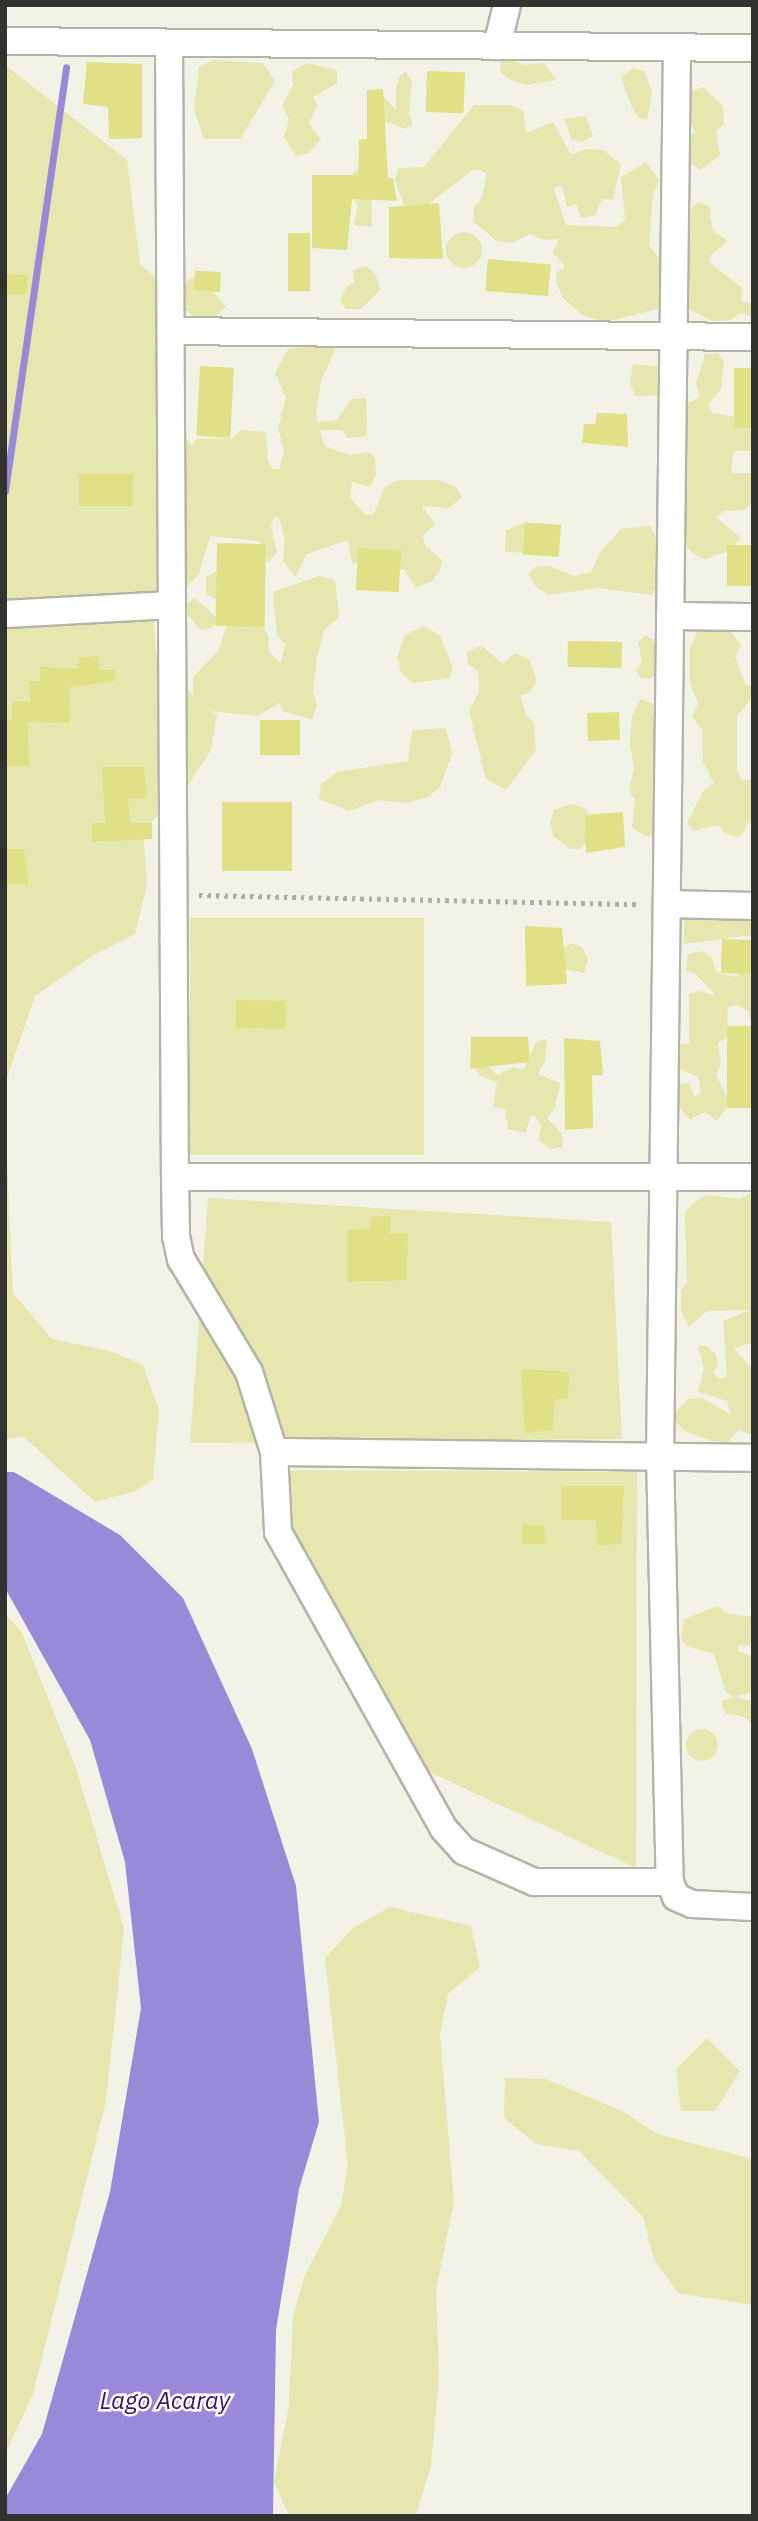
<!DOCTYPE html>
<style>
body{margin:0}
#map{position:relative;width:758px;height:2521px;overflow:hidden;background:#f2f3e6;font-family:"IBM Plex Sans",sans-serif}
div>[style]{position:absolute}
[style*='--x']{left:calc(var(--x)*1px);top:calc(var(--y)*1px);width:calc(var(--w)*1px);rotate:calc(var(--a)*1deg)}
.green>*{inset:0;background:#e5e7ae;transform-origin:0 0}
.round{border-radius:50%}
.water>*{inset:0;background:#988ad8}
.stream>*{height:7px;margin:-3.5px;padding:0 3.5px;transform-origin:3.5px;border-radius:3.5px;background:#988ad8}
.building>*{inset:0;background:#e0e186;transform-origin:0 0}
.path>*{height:4.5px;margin-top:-2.25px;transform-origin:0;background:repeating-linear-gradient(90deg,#adaea4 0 3.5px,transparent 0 8.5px)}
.roads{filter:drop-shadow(2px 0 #b4b5a9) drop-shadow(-2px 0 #b4b5a9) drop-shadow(0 2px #b4b5a9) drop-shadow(0 -2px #b4b5a9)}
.street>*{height:26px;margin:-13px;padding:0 13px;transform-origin:13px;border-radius:13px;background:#fff}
span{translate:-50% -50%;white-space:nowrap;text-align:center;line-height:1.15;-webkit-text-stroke:5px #fffffc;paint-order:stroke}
.water-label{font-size:24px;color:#351671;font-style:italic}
.frame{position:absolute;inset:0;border:7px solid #32332e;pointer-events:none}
</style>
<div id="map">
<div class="green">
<div style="clip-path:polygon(508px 59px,525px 65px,544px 63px,556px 80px,526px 85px,511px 80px,501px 73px,500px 61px)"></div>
<div style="clip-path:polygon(213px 60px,263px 63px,275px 81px,240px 139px,204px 139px,194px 110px,199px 67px)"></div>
<div style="clip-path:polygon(307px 63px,337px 70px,337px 83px,313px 97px,317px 105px,309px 124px,321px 139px,309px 153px,296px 156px,284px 137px,289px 120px,282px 105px,293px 86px,292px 71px)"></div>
<div style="clip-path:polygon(5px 65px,127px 160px,140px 264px,169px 289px,166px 410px,192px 446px,196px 439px,233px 438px,240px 430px,266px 432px,268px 461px,272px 469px,279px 469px,284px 451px,278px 428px,286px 398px,275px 373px,288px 349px,332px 344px,335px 350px,321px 381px,316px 413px,317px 422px,337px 420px,352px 399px,366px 398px,367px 436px,348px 438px,342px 430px,320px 430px,325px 446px,349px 455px,369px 452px,375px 458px,376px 475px,370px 487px,352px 482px,350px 497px,357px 506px,366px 515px,374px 514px,385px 486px,399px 480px,438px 480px,456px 487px,462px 497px,449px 508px,422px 506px,435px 524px,423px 536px,425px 545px,442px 560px,440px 571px,431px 582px,416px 587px,404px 570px,366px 559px,352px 564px,348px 540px,307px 554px,295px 577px,283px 561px,285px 540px,279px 517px,274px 517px,271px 526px,277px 552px,268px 563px,259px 541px,210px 536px,199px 574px,154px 622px,156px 653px,193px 696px,193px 677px,218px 651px,230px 617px,224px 603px,206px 594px,206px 576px,225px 569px,268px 635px,269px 652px,281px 663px,285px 644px,277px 635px,273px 592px,319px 576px,335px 580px,339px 617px,324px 630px,317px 657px,313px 692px,317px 705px,312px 719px,284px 712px,279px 703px,258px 716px,212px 711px,217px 715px,211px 750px,180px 797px,143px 829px,147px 885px,135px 934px,92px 956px,35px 996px,5px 1084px)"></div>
<div style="clip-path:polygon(633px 68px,644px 71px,652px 92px,647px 120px,639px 118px,631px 105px,621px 77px)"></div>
<div style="clip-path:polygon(406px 72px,412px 81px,409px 114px,413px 124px,406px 129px,384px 121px,379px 91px,396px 110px,396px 89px,400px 75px)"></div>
<div style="clip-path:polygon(703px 87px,723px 106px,724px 124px,716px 131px,720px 155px,701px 170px,689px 162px,688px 139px,695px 131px,689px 121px,688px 92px)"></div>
<div style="clip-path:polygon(474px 105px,510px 105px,523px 110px,526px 133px,553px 122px,571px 155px,585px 149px,603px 150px,621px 164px,613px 200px,602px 199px,595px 215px,581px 218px,576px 204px,567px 207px,562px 185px,554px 189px,566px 225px,617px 227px,625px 219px,621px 177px,646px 162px,659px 180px,653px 195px,649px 245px,666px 268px,668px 290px,657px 309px,606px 322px,584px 316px,564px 299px,556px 283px,557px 272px,565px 267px,553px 252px,559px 239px,544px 240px,529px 234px,513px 243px,497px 241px,474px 222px,474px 207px,482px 198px,487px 173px,474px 169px,418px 212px,407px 212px,395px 181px,398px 168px,424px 167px)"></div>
<div style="clip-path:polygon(586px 116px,593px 136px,583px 142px,572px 140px,564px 119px)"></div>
<div style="clip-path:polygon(359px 169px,371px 191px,372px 227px,354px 225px,358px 206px,351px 195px,353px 173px)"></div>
<div style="clip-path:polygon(698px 202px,709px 206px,713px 231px,728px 241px,711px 255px,709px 262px,742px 288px,741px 302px,753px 303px,753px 317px,740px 313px,731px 320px,712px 321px,686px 308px,685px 254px,691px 239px,685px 228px,687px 212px)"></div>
<div class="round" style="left:446px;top:232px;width:36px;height:36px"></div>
<div style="clip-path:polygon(366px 266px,376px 275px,380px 290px,361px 309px,346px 309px,340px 301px,346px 287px,355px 282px,353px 270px)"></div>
<div style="clip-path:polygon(200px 275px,226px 307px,212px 319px,196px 318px,186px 310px,181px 293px,188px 279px)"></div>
<div style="clip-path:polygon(705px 354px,718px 354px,724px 362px,721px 389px,708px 405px,712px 413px,742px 418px,753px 406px,753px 451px,734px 451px,731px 473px,753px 473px,753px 503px,745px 510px,724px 511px,716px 517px,741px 538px,731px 550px,706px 559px,696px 556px,678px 538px,687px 521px,680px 455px,686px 443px,680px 407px,700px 397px,696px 383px)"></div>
<div style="clip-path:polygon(633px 364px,660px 367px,665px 379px,663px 395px,635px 396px,630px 383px)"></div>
<div style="clip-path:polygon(527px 522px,535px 533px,537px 553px,505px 552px,506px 530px)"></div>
<div style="clip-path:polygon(650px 526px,660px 544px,654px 562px,658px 584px,652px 595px,598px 588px,549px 595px,536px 587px,529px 574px,535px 567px,550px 566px,574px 576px,591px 572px,600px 553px,621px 529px)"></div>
<div style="clip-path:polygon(195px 598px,220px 620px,212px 628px,201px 630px,186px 613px,187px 604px)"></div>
<div style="clip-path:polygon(424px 626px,440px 636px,453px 668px,449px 678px,413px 683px,401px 673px,397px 657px,405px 635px)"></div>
<div style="clip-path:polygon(714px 627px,729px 629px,741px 645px,735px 657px,745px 684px,753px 686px,753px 697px,737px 716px,737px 769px,742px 781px,753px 778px,753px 825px,749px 822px,740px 837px,725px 834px,719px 825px,693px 831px,687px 823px,703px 791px,714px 783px,703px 762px,702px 730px,692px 717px,698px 703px,690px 684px,690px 649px,698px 630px)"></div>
<div style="clip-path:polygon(645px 635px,654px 641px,656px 650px,656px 672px,651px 679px,641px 678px,636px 671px,642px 662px,638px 642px)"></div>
<div style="clip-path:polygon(482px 646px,503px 664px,515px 653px,530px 660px,537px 682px,527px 694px,520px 695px,526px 715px,534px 723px,536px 750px,506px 790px,486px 779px,469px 711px,479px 692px,478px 671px,468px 664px,467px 651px)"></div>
<div style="clip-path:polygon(641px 699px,657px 705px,655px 835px,644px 836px,632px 827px,635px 799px,629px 791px,634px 768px,630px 745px,632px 716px)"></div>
<div style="clip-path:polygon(446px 728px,452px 754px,440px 787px,427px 798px,403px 803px,379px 800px,349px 811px,319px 799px,321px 784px,337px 772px,408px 761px,412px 730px)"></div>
<div style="clip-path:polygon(571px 804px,587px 809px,588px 841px,580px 849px,570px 849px,554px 837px,550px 823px,554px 810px)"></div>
<div style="clip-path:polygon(704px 915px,753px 920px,753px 935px,684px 944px,684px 921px)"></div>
<div style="left:190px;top:918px;width:234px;height:237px"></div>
<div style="clip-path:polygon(570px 943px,582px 947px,588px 959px,584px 973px,564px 969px,562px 950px)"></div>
<div style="clip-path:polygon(702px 951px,712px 958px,716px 972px,736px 977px,744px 970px,753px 972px,753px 1029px,748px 1011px,737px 1005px,728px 1007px,727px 1037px,718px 1043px,721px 1063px,716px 1075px,730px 1103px,717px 1121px,705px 1112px,690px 1119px,672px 1099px,676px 1085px,689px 1083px,694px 1096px,701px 1093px,698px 1077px,672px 1065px,674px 1053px,681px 1044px,689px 1044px,689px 994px,699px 991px,716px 996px,696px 974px,686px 971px,688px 954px)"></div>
<div style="clip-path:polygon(547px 1039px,545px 1061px,538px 1074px,560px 1083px,555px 1108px,547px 1118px,562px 1134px,563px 1147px,550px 1149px,539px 1140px,541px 1126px,535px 1116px,530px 1116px,526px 1133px,508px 1129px,505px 1109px,493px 1107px,497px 1082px,480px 1076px,473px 1066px,484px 1064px,498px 1075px,512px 1067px,523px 1070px,537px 1041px)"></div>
<div style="clip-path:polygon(5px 1117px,13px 1293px,52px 1339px,113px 1352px,143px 1365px,159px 1410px,153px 1480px,138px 1490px,95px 1502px,24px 1437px,5px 1439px)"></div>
<div style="clip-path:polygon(751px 1193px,753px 1342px,734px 1349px,753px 1369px,753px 1435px,738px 1430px,728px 1442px,712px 1441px,685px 1431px,675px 1421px,675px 1413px,688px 1399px,702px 1398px,731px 1415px,727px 1401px,698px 1392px,704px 1368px,698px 1346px,707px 1346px,716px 1354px,718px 1367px,713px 1371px,718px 1379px,727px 1377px,723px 1321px,750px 1310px,707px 1311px,689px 1327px,681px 1311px,681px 1290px,687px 1283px,685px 1213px,694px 1202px,707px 1195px,740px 1199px)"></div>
<div style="clip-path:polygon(208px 1198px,611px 1222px,622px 1439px,190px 1443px)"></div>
<div style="clip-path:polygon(261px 1470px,637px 1472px,636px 1868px,425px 1770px,262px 1483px)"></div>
<div style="clip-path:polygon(718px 1606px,725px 1613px,753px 1617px,753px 1645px,738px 1646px,738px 1651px,753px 1657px,753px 1692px,734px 1697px,753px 1701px,753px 1725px,744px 1717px,725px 1713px,721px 1702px,733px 1697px,725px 1690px,714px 1654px,686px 1646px,681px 1638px,684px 1619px)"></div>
<div style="clip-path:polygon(5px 1613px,22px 1633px,76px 1768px,124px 1929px,106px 2101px,33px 2394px,5px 2454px)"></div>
<div class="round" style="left:686px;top:1729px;width:32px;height:32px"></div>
<div style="clip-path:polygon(390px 1907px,471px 1926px,480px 1967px,448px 1994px,440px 2034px,454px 2202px,436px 2290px,439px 2378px,431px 2465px,416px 2516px,289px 2516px,274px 2482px,289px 2405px,293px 2318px,304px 2277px,341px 2206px,348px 2165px,325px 1958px,353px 1928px)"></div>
<div style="clip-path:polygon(707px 2038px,740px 2071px,715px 2111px,681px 2111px,676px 2069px)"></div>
<div style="clip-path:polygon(505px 2078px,546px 2079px,624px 2112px,657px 2134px,753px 2159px,753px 2305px,678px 2293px,654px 2259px,643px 2217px,579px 2151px,536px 2144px,504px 2118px)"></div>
</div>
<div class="water">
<div style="clip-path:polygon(5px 1472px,14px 1472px,120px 1535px,183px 1598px,252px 1749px,296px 1886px,319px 2122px,299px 2189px,276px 2330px,273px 2516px,5px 2516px,5px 2499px,42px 2434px,110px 2192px,141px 2008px,125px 1862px,90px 1740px,5px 1588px)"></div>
</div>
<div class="stream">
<div style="--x:5;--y:491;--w:428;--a:-81.8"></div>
</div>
<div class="building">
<div style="clip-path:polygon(87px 62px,142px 64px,142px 138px,109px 139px,108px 107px,83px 104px)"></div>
<div style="left:427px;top:71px;width:38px;height:41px;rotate:2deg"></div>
<div style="clip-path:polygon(383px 89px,388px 178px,393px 178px,397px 201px,352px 199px,347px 250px,312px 248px,312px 175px,358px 175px,359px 140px,367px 139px,367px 90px)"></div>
<div style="clip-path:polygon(439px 203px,443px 259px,389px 258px,389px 207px)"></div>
<div style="left:288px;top:233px;width:22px;height:58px"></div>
<div style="left:488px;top:259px;width:63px;height:32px;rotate:5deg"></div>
<div style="left:221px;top:272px;width:20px;height:26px;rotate:93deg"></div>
<div style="clip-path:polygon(5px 274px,28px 275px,26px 294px,5px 295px)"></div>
<div style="left:200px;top:366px;width:34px;height:70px;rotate:3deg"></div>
<div style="left:734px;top:368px;width:19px;height:60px"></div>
<div style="clip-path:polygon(597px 413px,627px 414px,628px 447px,582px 443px,584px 424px,595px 424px)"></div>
<div style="left:79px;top:474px;width:54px;height:32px"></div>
<div style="left:561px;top:525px;width:32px;height:36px;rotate:94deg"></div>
<div style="left:217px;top:543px;width:49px;height:83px;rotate:1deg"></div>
<div style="left:753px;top:545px;width:41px;height:26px;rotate:90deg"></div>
<div style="left:358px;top:548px;width:43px;height:42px;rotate:3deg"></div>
<div style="left:568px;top:641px;width:54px;height:26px;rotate:1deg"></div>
<div style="clip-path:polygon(98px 656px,99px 670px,115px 670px,115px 681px,69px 687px,70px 723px,28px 722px,29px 766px,5px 766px,5px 720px,12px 720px,12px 702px,30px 701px,29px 681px,40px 681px,40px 667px,79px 669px,78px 658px)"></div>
<div style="left:619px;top:712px;width:28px;height:32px;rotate:88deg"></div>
<div style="left:300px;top:720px;width:35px;height:40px;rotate:90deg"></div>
<div style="clip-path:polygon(102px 767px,144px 767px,147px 798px,128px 799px,130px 823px,152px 823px,152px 839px,92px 842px,92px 823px,105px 823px)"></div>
<div style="left:222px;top:802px;width:70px;height:69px"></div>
<div style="clip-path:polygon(623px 812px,625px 847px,586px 853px,585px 815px)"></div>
<div style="clip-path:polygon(5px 849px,24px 849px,29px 884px,5px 884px)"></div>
<div style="clip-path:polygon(525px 926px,562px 928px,567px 984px,526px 986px)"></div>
<div style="left:722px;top:939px;width:31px;height:34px;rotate:2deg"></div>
<div style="left:236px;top:1000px;width:50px;height:28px;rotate:1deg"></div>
<div style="left:727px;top:1026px;width:26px;height:82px"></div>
<div style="clip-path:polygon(471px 1037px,528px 1037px,530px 1062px,470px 1069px)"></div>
<div style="clip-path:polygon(564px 1038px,600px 1041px,603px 1075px,592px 1075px,593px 1128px,565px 1130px)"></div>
<div style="clip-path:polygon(391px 1216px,390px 1234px,408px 1233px,407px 1280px,347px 1282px,347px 1230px,370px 1228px,370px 1217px)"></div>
<div style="clip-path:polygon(521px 1369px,569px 1372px,568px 1398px,554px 1400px,553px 1430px,525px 1433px)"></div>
<div style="clip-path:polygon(561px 1486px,624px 1486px,621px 1544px,597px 1545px,596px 1520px,561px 1520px)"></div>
<div style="clip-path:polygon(522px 1524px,544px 1526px,546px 1544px,523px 1544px)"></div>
</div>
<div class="path">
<div style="--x:199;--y:895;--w:442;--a:1.2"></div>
</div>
<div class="roads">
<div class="street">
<div style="--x:5;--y:41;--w:748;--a:0.54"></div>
<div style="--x:169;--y:43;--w:1134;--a:89.7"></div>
<div style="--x:175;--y:1177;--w:59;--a:89"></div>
<div style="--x:176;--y:1236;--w:24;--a:78"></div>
<div style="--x:181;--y:1259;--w:132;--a:59"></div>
<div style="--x:249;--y:1372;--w:84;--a:72.6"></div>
<div style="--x:274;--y:1452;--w:80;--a:87.1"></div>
<div style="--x:278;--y:1532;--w:340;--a:60.8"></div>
<div style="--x:444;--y:1829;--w:30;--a:48"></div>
<div style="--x:464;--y:1851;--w:77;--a:23.9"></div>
<div style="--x:534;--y:1882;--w:136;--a:0"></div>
<div style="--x:497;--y:46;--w:42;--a:-76.3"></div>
<div style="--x:677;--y:47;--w:1407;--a:90.69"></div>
<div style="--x:660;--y:1454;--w:428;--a:88.7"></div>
<div style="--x:670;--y:1882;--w:16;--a:68"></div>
<div style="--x:676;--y:1897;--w:17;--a:24"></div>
<div style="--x:692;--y:1904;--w:61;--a:2.8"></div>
<div style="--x:171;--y:331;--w:582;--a:0.59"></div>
<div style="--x:5;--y:614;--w:167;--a:-3.1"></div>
<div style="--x:670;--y:616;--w:83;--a:0.7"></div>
<div style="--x:667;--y:904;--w:86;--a:1.3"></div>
<div style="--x:175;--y:1177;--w:578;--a:0"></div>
<div style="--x:274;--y:1452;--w:479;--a:0.7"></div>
</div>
</div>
<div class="water-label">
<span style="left:165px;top:2401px">Lago Acaray</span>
</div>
<div class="frame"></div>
</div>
